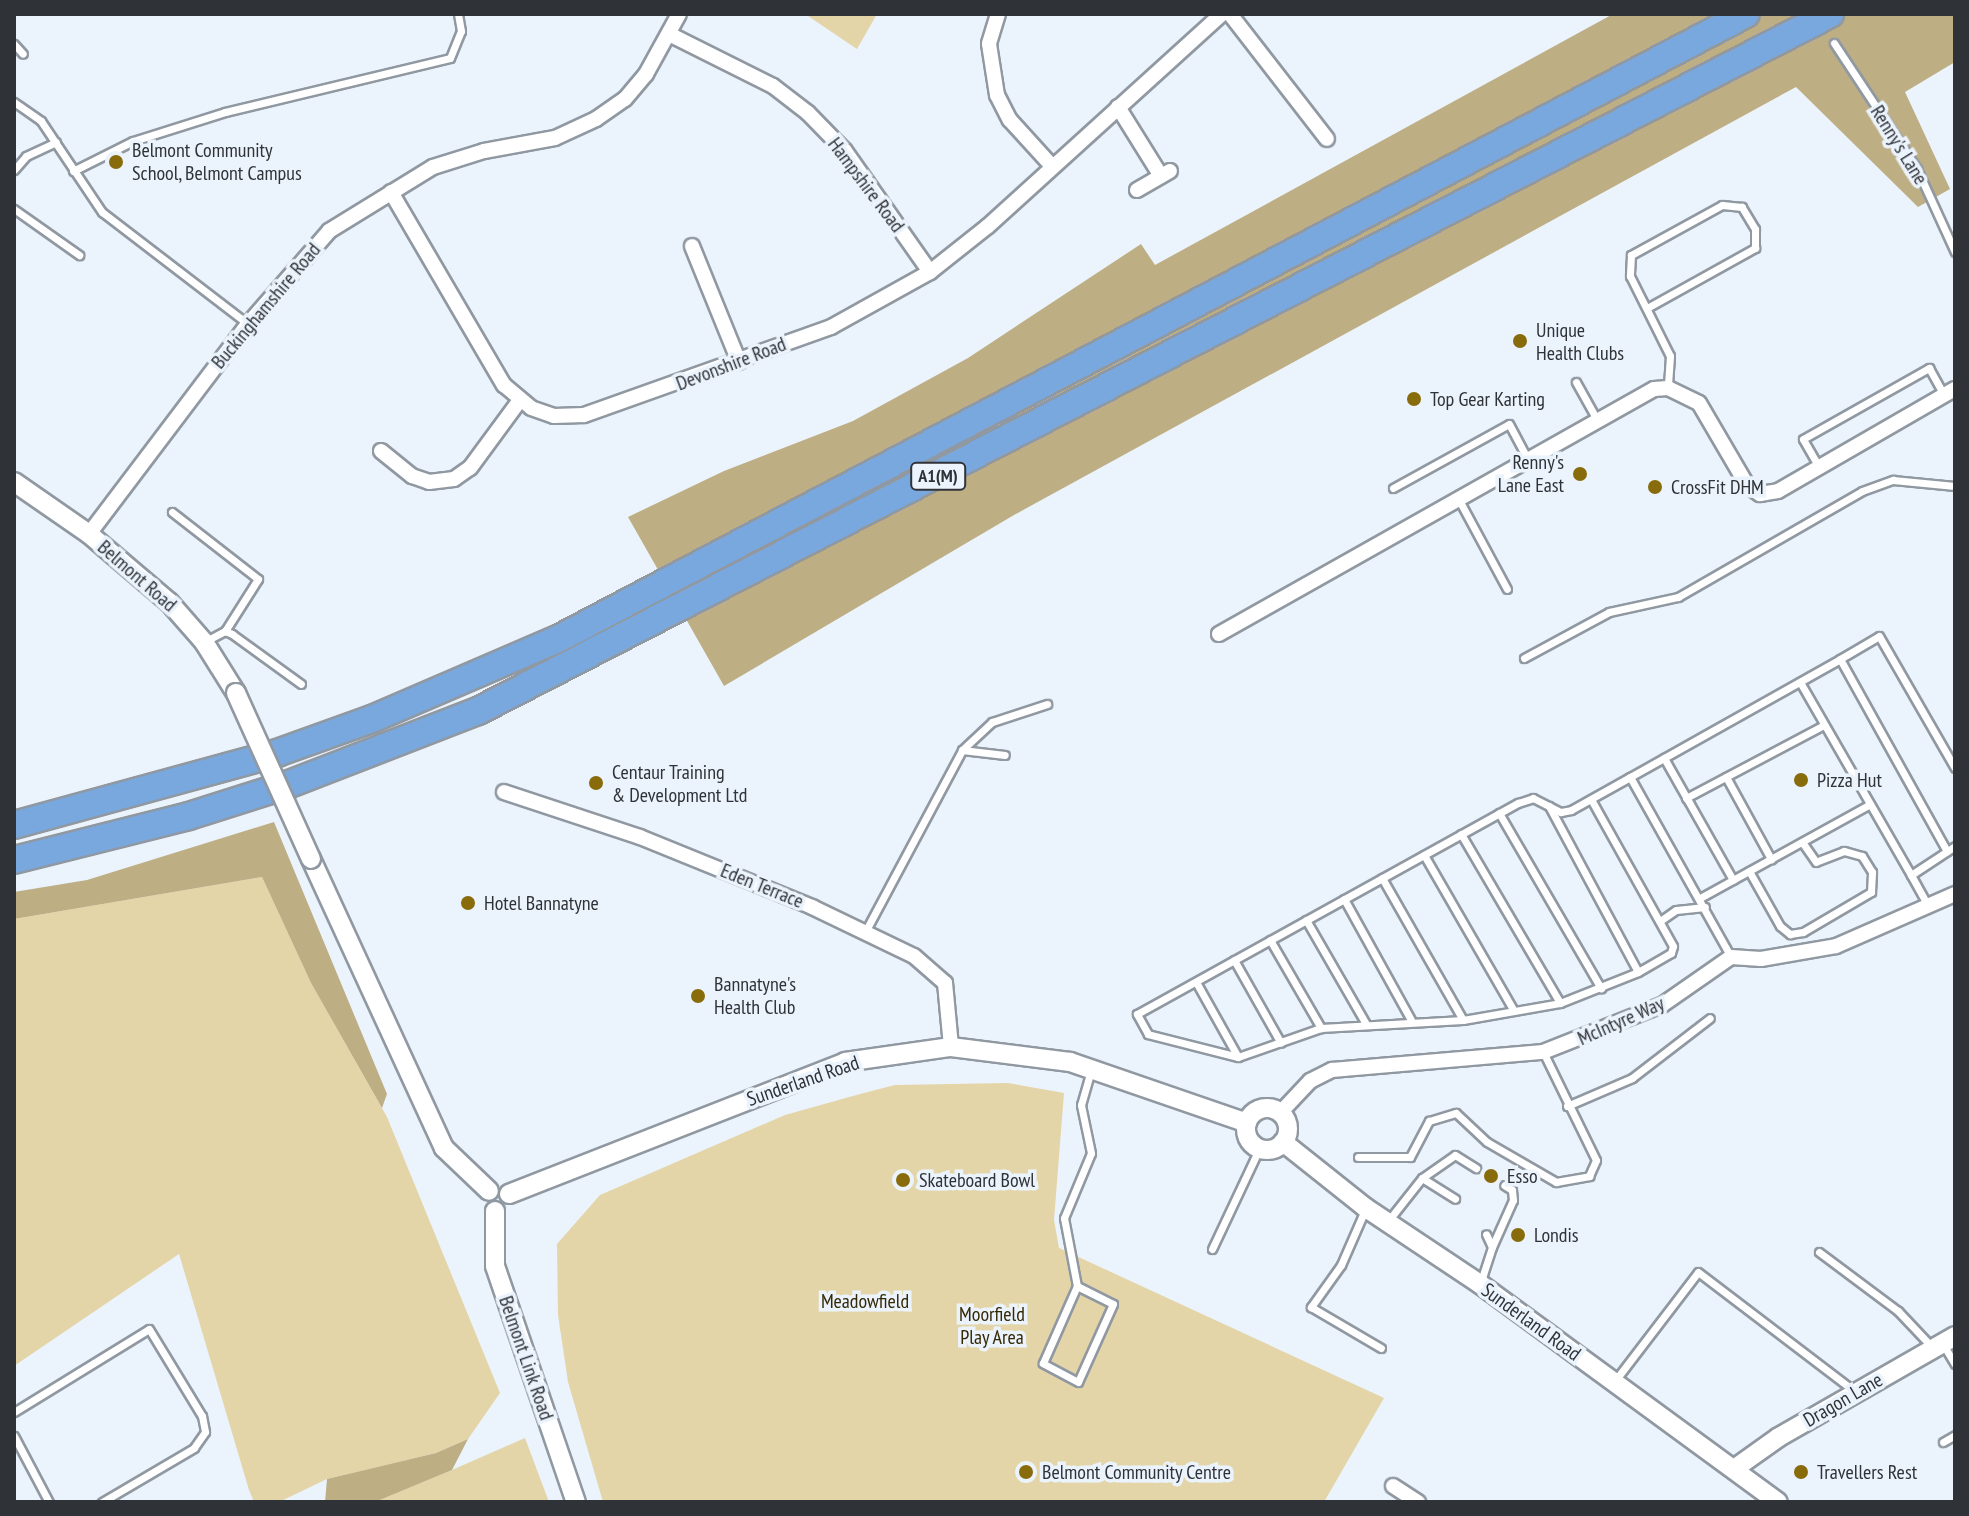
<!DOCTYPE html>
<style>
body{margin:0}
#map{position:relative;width:1969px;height:1516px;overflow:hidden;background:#ebf3fd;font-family:"PT Sans Narrow",sans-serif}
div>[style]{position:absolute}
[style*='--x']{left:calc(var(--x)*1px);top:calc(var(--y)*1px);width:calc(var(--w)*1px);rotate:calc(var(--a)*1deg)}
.green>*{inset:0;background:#e4d5a9}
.forest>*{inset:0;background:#beae83}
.roads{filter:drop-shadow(2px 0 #9098a1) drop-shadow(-2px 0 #9098a1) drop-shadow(0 2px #9098a1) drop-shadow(0 -2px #9098a1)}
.service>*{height:7px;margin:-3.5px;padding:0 3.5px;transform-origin:3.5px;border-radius:3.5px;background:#fff}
.minor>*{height:14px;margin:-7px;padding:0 7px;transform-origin:7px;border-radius:7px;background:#fff}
.tertiary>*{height:18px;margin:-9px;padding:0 9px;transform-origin:9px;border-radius:9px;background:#fff}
.tertiary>.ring{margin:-9px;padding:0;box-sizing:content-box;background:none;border:18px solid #fff;border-radius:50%}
.motorway>*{height:26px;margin:-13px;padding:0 13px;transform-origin:13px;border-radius:13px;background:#78a8de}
.bridges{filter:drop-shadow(2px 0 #9098a1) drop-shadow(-2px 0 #9098a1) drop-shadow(0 2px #9098a1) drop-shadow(0 -2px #9098a1)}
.tertiary-bridge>*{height:18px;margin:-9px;padding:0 9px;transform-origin:9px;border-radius:9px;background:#fff}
.dots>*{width:22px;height:22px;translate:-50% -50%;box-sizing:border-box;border:4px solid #ebf3fd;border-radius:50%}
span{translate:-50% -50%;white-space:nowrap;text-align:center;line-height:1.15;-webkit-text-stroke:7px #ebf3fd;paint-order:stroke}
.shield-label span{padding:2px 6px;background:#ebf3fd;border:2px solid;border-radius:6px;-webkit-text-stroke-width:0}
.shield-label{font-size:18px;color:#2f3236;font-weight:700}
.street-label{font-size:20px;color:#2f3236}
.poi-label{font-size:20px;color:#2f3236}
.left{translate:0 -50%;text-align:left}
.right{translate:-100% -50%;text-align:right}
.park-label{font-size:20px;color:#352904}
.frame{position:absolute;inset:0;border:16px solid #2f3236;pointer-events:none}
</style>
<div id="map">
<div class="green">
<div style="clip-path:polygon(805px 14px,877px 14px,857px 49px)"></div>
<div style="clip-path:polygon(262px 877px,311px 983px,387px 1117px,500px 1393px,468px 1439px,436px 1453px,327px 1479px,279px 1502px,254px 1502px,249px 1490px,179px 1254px,14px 1366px,14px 919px)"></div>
<div style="clip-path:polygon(1008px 1083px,1064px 1093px,1054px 1220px,1059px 1248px,1384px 1398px,1324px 1502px,603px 1502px,568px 1382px,558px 1315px,557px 1244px,600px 1195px,785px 1115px,860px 1094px,895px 1085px)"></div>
<div style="clip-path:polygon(525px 1438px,549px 1502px,375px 1502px,452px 1470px)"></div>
</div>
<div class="forest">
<div style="clip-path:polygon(1613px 14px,1955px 14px,1955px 62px,1905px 92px,1950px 189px,1918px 207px,1796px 87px,1014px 515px,724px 686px,628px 517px,724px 471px,853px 421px,968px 358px,1141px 244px,1155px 265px)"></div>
<div style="clip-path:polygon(274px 822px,387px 1094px,382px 1108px,311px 983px,262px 877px,14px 919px,14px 892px,87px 880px)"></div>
<div style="clip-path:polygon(468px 1439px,452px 1470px,375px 1502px,325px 1502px,327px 1479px,436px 1453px)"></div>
</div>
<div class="roads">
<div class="service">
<div style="--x:1834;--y:43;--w:151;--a:56.6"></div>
<div style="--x:1917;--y:169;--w:91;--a:65.4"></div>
<div style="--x:14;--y:44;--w:13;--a:48"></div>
<div style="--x:14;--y:102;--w:33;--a:35"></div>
<div style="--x:41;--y:121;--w:110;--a:56.2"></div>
<div style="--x:102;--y:212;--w:184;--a:37.5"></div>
<div style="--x:14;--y:170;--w:18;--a:-49"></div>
<div style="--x:26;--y:156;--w:33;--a:-25"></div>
<div style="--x:73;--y:171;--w:67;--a:-26.6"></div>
<div style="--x:133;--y:141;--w:96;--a:-17.5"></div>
<div style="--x:225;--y:112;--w:231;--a:-13.5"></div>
<div style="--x:450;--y:58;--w:29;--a:-68"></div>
<div style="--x:461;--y:31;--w:17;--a:-100"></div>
<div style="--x:14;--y:209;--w:80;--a:35.3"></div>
<div style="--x:1647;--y:308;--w:124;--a:-29.1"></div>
<div style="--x:1755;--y:248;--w:19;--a:-90"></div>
<div style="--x:1755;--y:229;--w:26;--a:-121"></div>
<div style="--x:1742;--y:207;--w:20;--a:-174"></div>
<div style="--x:1722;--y:205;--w:104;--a:151.2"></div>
<div style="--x:1631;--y:255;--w:21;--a:93"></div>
<div style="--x:1630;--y:276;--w:89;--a:63.4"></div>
<div style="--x:1670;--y:356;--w:32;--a:94"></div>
<div style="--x:1576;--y:382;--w:41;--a:60.9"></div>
<div style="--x:1819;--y:467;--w:32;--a:-120"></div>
<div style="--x:1803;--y:439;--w:145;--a:-29.4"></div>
<div style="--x:1929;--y:368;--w:31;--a:61"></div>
<div style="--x:1393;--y:488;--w:132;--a:-28.9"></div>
<div style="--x:1509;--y:424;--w:38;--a:62"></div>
<div style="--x:1459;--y:500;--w:101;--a:61.7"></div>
<div style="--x:172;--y:512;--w:109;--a:37.9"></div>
<div style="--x:258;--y:579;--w:62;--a:122.4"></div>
<div style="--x:206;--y:641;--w:21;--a:-28"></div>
<div style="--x:225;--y:631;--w:8;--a:23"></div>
<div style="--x:232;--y:634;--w:85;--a:35.9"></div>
<div style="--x:1524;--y:658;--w:97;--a:-28.4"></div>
<div style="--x:1609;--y:612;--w:71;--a:-12.3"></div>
<div style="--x:1678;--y:597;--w:212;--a:-29.9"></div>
<div style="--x:1862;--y:491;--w:33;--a:-20"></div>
<div style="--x:1893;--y:480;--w:62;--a:5.5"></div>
<div style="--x:1840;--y:659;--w:45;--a:-30.5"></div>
<div style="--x:1879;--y:636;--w:152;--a:60.1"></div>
<div style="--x:1800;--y:682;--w:223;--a:60.1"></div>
<div style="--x:1911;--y:875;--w:53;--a:-33.4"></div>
<div style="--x:962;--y:750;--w:43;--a:6.6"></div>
<div style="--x:1664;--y:758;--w:140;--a:60.5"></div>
<div style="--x:1630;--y:777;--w:241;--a:-29.3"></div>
<div style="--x:1840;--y:659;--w:220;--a:60.9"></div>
<div style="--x:1726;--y:777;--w:94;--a:61.2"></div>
<div style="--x:1686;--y:798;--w:156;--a:-27.9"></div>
<div style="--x:1549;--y:806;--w:188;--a:61.8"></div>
<div style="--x:1499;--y:813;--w:203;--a:59.8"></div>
<div style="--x:1461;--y:834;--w:196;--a:59.6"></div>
<div style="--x:1424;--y:855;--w:180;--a:60"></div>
<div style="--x:1749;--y:871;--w:63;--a:60.6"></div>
<div style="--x:1780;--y:926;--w:13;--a:39"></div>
<div style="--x:1790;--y:934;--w:13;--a:-9"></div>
<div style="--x:1803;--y:932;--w:79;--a:-30.5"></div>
<div style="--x:1871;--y:892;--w:20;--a:-87"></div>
<div style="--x:1872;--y:872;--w:19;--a:-122"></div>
<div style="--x:1862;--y:856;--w:19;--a:-164"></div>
<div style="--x:1844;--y:851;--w:30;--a:159"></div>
<div style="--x:1816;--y:862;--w:24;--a:-125"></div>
<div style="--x:1911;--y:875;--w:37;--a:61"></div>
<div style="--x:1382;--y:878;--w:163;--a:60.3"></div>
<div style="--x:1700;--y:898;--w:194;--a:-28.9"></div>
<div style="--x:1344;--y:899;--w:138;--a:61"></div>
<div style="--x:1306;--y:920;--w:120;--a:60"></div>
<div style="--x:1660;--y:921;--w:19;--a:-35"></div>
<div style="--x:1676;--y:910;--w:29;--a:-6"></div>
<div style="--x:865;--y:932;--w:206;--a:-61.9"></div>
<div style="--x:962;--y:750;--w:41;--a:-43"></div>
<div style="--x:992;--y:722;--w:58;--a:-18.1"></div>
<div style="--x:1270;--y:940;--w:102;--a:59.9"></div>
<div style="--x:1234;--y:960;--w:95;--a:60.5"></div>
<div style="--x:1196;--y:982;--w:86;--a:60.8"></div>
<div style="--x:1238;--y:1057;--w:88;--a:-19.3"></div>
<div style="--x:1321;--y:1028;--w:142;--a:-3.2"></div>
<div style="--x:1463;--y:1020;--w:98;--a:-9.9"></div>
<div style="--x:1560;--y:1003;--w:84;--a:-21.7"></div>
<div style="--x:1638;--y:972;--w:38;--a:-30"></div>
<div style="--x:1671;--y:953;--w:7;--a:-74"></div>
<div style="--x:1673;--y:946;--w:168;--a:-119.2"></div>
<div style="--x:1238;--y:1057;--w:93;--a:-165.7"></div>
<div style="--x:1148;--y:1034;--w:23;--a:-119"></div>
<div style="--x:1137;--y:1014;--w:436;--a:-29"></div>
<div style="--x:1518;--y:803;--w:16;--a:-18"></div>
<div style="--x:1533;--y:798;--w:31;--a:27"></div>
<div style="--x:1561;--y:812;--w:10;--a:-11"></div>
<div style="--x:1571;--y:810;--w:68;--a:-29.2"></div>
<div style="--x:1630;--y:777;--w:206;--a:60.7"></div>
<div style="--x:1567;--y:1106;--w:71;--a:-23.3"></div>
<div style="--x:1632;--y:1078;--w:98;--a:-37.6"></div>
<div style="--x:1358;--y:1157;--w:52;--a:0"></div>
<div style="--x:1410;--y:1157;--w:41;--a:-62.2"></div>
<div style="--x:1429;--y:1121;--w:28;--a:-17"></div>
<div style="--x:1456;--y:1113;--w:42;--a:43.1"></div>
<div style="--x:1487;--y:1142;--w:80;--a:30.1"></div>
<div style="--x:1556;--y:1182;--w:34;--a:-10"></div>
<div style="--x:1589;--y:1176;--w:17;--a:-66"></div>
<div style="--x:1596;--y:1160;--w:120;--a:-116.1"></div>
<div style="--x:1422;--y:1178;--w:40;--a:-34.9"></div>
<div style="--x:1455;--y:1155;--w:25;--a:32"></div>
<div style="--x:1365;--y:1210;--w:60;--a:113.6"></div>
<div style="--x:1341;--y:1265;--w:52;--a:125.5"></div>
<div style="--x:1311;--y:1307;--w:81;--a:30.4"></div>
<div style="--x:1388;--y:1221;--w:55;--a:-51.7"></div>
<div style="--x:1422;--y:1178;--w:39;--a:32"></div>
<div style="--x:1492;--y:1247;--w:51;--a:-65.9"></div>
<div style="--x:1513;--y:1200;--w:10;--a:-96"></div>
<div style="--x:1512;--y:1190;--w:9;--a:-148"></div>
<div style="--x:1212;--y:1249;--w:110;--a:-64.8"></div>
<div style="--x:1819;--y:1252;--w:99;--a:36.8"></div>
<div style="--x:1898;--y:1311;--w:50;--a:46.6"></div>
<div style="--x:1481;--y:1281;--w:36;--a:-72"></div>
<div style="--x:1492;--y:1247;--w:14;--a:-115"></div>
<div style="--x:1077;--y:1286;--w:40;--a:26.6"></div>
<div style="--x:1113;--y:1304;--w:85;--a:114.2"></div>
<div style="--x:1078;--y:1382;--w:40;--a:-152"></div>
<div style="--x:1043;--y:1363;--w:84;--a:-66.2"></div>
<div style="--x:1077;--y:1286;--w:69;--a:-100.8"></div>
<div style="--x:1064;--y:1218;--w:70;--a:-67.4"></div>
<div style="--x:1091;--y:1153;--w:49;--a:-101.8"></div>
<div style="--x:1081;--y:1105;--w:36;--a:-74"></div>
<div style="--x:1944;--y:1346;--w:21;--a:59"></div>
<div style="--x:1614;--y:1382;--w:138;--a:-52.6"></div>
<div style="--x:1698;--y:1272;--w:196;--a:37.3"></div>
<div style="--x:14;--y:1412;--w:158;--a:-31.6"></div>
<div style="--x:149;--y:1329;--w:102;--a:58.7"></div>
<div style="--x:202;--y:1416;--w:16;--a:79"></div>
<div style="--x:205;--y:1432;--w:19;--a:125"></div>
<div style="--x:194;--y:1448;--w:107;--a:149.6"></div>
<div style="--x:14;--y:1436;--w:75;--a:62.1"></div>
<div style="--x:1943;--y:1442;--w:14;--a:-30"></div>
</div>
<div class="minor">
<div style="--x:998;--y:14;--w:31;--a:107"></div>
<div style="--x:989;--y:44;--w:52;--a:81.1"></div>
<div style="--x:997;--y:95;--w:28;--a:63"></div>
<div style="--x:1010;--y:120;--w:59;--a:47.7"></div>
<div style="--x:1230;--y:14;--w:158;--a:52.2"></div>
<div style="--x:671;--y:35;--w:114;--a:26.6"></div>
<div style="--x:773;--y:86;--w:44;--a:37.6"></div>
<div style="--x:808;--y:113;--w:53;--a:45.8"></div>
<div style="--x:845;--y:151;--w:148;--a:54.9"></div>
<div style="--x:1118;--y:107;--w:81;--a:58.1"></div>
<div style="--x:1137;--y:190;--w:38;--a:-30"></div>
<div style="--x:391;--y:192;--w:224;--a:59.7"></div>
<div style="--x:504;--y:385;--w:35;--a:40"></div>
<div style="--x:531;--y:408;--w:24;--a:19"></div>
<div style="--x:554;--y:416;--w:30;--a:-2"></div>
<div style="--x:584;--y:415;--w:262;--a:-19.6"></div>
<div style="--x:831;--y:327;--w:113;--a:-29.1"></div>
<div style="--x:930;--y:272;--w:74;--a:-38.4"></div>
<div style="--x:988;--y:226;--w:316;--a:-42.2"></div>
<div style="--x:692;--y:246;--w:125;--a:67.9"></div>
<div style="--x:381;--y:451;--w:40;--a:39"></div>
<div style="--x:412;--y:476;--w:18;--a:19"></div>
<div style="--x:429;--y:482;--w:25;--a:-7"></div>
<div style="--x:454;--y:479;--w:19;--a:-35"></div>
<div style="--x:470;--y:468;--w:84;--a:-53.7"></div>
<div style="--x:89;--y:534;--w:263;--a:-52.9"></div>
<div style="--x:248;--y:324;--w:123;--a:-48.9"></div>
<div style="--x:329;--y:231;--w:122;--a:-31.6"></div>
<div style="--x:433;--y:167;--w:53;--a:-17.4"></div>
<div style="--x:484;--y:151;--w:72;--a:-10.4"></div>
<div style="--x:555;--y:138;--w:45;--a:-24.9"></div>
<div style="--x:596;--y:119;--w:35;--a:-35"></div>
<div style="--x:625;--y:99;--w:33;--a:-50"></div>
<div style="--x:646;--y:74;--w:68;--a:-61.2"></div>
<div style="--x:1219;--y:634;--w:499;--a:-29.4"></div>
<div style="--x:1654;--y:389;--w:14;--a:-4"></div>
<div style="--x:1668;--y:388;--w:34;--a:26"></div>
<div style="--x:1699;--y:403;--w:95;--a:59.7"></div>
<div style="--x:1747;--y:485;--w:16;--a:35"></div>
<div style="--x:1760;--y:494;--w:18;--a:-9"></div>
<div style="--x:1778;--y:491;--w:204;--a:-30"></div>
<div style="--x:504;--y:792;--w:143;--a:18.3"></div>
<div style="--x:640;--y:837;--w:186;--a:22.1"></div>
<div style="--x:812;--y:907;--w:113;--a:25.7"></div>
<div style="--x:914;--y:956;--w:41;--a:41.1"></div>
<div style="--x:945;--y:983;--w:64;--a:84.6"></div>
<div style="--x:1280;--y:1113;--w:44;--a:-46.8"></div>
<div style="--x:1310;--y:1081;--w:25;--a:-27"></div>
<div style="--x:1332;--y:1070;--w:212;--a:-4.9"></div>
<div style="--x:1543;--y:1052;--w:128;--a:-21.6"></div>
<div style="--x:1662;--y:1005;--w:84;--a:-34.8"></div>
<div style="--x:1731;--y:957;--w:30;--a:4"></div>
<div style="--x:1761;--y:959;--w:76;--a:-9.8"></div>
<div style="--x:1836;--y:946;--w:130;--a:-23.6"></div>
<div style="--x:1393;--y:1486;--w:30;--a:33"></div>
</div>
<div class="tertiary">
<div style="--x:14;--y:482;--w:91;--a:34.7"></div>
<div style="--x:89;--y:534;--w:105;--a:40.4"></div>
<div style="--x:169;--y:602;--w:53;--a:48.8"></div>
<div style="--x:204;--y:642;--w:60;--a:57.9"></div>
<div style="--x:311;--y:859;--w:318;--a:65.3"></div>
<div style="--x:444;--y:1148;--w:62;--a:43.7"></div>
<div class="ring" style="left:1246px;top:1108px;width:24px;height:24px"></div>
<div style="--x:1283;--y:1142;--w:106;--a:38.5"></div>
<div style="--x:1366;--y:1208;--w:137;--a:33.7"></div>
<div style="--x:1480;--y:1284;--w:369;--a:36.2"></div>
<div style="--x:509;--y:1194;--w:361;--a:-21.4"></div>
<div style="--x:845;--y:1062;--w:107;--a:-8.1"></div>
<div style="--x:951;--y:1047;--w:120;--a:7.2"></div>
<div style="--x:1070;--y:1062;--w:187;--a:19"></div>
<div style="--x:495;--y:1211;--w:55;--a:90"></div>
<div style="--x:495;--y:1266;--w:250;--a:71.1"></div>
<div style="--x:1734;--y:1469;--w:55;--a:-35.4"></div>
<div style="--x:1779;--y:1437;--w:203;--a:-29.8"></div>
</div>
<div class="motorway">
<div style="--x:14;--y:825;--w:273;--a:-15.3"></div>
<div style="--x:277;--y:753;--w:101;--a:-19.7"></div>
<div style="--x:372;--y:719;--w:202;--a:-23.3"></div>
<div style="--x:558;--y:639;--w:1342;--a:-27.75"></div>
<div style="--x:14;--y:860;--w:180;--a:-14.1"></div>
<div style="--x:189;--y:816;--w:103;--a:-17.6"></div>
<div style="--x:287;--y:785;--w:205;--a:-21.2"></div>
<div style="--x:478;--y:711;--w:1521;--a:-27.27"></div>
</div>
</div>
<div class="bridges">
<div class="tertiary-bridge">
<div style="--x:236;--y:693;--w:182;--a:65.7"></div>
</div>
</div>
<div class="dots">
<div style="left:116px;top:162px;background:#886c0b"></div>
<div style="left:1520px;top:341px;background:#886c0b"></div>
<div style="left:1414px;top:399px;background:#886c0b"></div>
<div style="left:1580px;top:474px;background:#886c0b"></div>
<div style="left:1655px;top:487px;background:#886c0b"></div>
<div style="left:1801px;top:780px;background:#886c0b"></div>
<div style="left:596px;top:783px;background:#886c0b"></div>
<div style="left:468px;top:903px;background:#886c0b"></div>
<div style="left:698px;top:996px;background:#886c0b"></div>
<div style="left:1491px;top:1176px;background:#886c0b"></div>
<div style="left:903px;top:1180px;background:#886c0b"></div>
<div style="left:1518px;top:1235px;background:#886c0b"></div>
<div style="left:1026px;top:1472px;background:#886c0b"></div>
<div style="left:1801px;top:1472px;background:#886c0b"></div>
</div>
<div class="shield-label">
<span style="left:938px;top:476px">A1(M)</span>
</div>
<div class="street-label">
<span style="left:1899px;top:145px;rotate:58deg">Renny's Lane</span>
<span style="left:866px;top:185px;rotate:53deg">Hampshire Road</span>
<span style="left:266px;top:306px;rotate:-50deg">Buckinghamshire Road</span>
<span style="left:731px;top:364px;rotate:-21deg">Devonshire Road</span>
<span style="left:137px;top:576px;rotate:41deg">Belmont Road</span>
<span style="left:762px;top:886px;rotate:22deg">Eden Terrace</span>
<span style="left:1621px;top:1021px;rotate:-24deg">McIntyre Way</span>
<span style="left:803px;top:1081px;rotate:-19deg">Sunderland Road</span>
<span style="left:1531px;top:1322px;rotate:36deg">Sunderland Road</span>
<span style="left:526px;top:1358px;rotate:71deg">Belmont Link Road</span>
<span style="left:1843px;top:1400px;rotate:-30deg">Dragon Lane</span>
</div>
<div class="poi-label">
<span class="left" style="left:132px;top:162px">Belmont Community<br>School, Belmont Campus</span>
<span class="left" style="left:1536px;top:342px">Unique<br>Health Clubs</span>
<span class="left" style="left:1430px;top:399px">Top Gear Karting</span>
<span class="right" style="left:1564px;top:474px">Renny's<br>Lane East</span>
<span class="left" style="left:1671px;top:487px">CrossFit DHM</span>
<span class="left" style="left:612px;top:784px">Centaur Training<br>&amp; Development Ltd</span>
<span class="left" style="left:1817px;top:780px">Pizza Hut</span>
<span class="left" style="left:484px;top:903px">Hotel Bannatyne</span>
<span class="left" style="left:714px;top:996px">Bannatyne's<br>Health Club</span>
<span class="left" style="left:1507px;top:1176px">Esso</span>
<span class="left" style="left:919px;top:1180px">Skateboard Bowl</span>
<span class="left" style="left:1534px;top:1235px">Londis</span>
<span class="left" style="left:1042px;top:1472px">Belmont Community Centre</span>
<span class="left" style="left:1817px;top:1472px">Travellers Rest</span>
</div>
<div class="park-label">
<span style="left:865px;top:1301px">Meadowfield</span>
<span style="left:992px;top:1326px">Moorfield<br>Play Area</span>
</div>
<div class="frame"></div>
</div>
